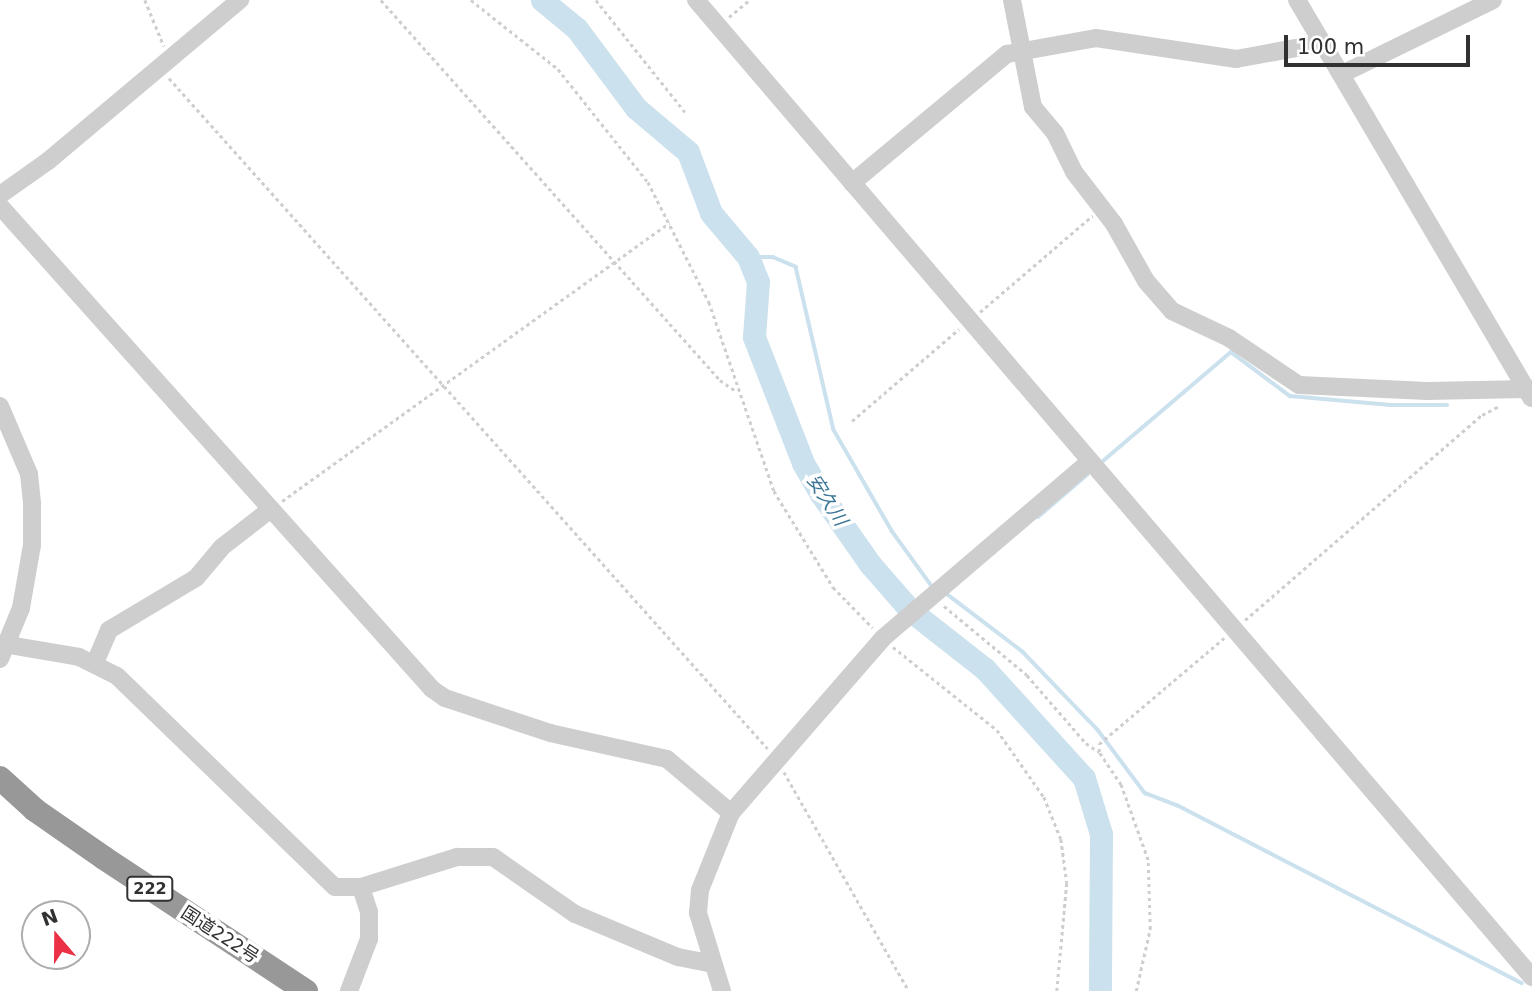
<!DOCTYPE html>
<meta charset="utf-8">
<style>
body{margin:0}
#map{position:relative;width:1532px;height:991px;overflow:hidden;background:#fff;font-family:"DejaVu Sans","Noto Sans JP",sans-serif}
div>[style]{position:absolute}
[style*='--x']{left:calc(var(--x)*1px);top:calc(var(--y)*1px);width:calc(var(--w)*1px);rotate:calc(var(--a)*1deg)}
.stream>*{height:3.5px;margin:-1.75px;padding:0 1.75px;transform-origin:1.75px;border-radius:1.75px;background:#cbe1ed}
.river>*{height:23px;margin:-11.5px;padding:0 11.5px;transform-origin:11.5px;border-radius:11.5px;background:#cbe1ed}
.path>*{height:2.5px;margin-top:-1.25px;transform-origin:0;background:repeating-linear-gradient(90deg,#cecece 0 3.5px,transparent 0 7px)}
.minor>*{height:18px;margin:-9px;padding:0 9px;transform-origin:9px;border-radius:9px;background:#cecece}
.highway>*{height:24px;margin:-12px;padding:0 12px;transform-origin:12px;border-radius:12px;background:#989898}
span{translate:-50% -50%;white-space:nowrap;text-align:center;line-height:1.15;-webkit-text-stroke:7px #fff;paint-order:stroke}
.shield-label span{padding:2px 5px;background:#fff;border:2px solid;border-radius:5px;-webkit-text-stroke-width:0}
.shield-label{font-size:16px;color:#313131;font-weight:700}
.street-label{font-size:18px;color:#313131}
.water-label{font-size:19px;color:#3c7696;font-style:italic}
.north{position:absolute;left:21px;top:900px;width:70px;height:70px;box-sizing:border-box;background:#fff;border:2px solid #adadad;border-radius:50%;rotate:340deg;font-size:19px;font-weight:700;line-height:28px;text-align:center;color:#313131}
.north::after{content:'';display:block;margin:auto;width:24px;height:32px;background:#ea3146;clip-path:polygon(50% 0,100% 100%,50% 72%,0 100%)}
.scale{position:absolute;left:1284px;top:35px;width:186px;height:32px;box-sizing:border-box;border:4px solid #313131;border-top:0;padding-left:9px;font-size:21px;line-height:24px;white-space:nowrap;color:#313131;-webkit-text-stroke:5px #fff;paint-order:stroke}
</style>
<div id="map">
<div class="stream">
<div style="--x:748;--y:257;--w:25;--a:0"></div>
<div style="--x:773;--y:257;--w:25;--a:23"></div>
<div style="--x:796;--y:267;--w:167;--a:76.9"></div>
<div style="--x:834;--y:430;--w:116;--a:60.1"></div>
<div style="--x:892;--y:531;--w:68;--a:54"></div>
<div style="--x:1103;--y:461;--w:168;--a:-40.4"></div>
<div style="--x:1231;--y:352;--w:74;--a:36.7"></div>
<div style="--x:1290;--y:396;--w:101;--a:5.1"></div>
<div style="--x:1391;--y:405;--w:56;--a:0"></div>
<div style="--x:1038;--y:517;--w:65;--a:-40.6"></div>
<div style="--x:947;--y:594;--w:96;--a:37.3"></div>
<div style="--x:1023;--y:652;--w:108;--a:46.1"></div>
<div style="--x:1098;--y:730;--w:79;--a:53.3"></div>
<div style="--x:1145;--y:793;--w:34;--a:21"></div>
<div style="--x:1177;--y:805;--w:388;--a:27.3"></div>
</div>
<div class="river">
<div style="--x:542;--y:0;--w:45;--a:39.6"></div>
<div style="--x:577;--y:29;--w:99;--a:53.2"></div>
<div style="--x:636;--y:108;--w:68;--a:40.2"></div>
<div style="--x:688;--y:152;--w:65;--a:69.3"></div>
<div style="--x:711;--y:213;--w:57;--a:49.9"></div>
<div style="--x:748;--y:257;--w:27;--a:68"></div>
<div style="--x:758;--y:282;--w:55;--a:94.2"></div>
<div style="--x:754;--y:337;--w:135;--a:68.7"></div>
<div style="--x:803;--y:463;--w:36;--a:60"></div>
<div style="--x:821;--y:494;--w:85;--a:55"></div>
<div style="--x:870;--y:564;--w:62;--a:48.9"></div>
<div style="--x:911;--y:611;--w:94;--a:38.1"></div>
<div style="--x:985;--y:669;--w:147;--a:47.8"></div>
<div style="--x:1084;--y:778;--w:59;--a:73.1"></div>
<div style="--x:1101;--y:834;--w:157;--a:90.4"></div>
</div>
<div class="path">
<div style="--x:145;--y:0;--w:50;--a:67.6"></div>
<div style="--x:381;--y:0;--w:509;--a:48.26"></div>
<div style="--x:720;--y:380;--w:19;--a:35"></div>
<div style="--x:471;--y:0;--w:111;--a:38.4"></div>
<div style="--x:558;--y:69;--w:144;--a:51.5"></div>
<div style="--x:648;--y:182;--w:135;--a:63.1"></div>
<div style="--x:709;--y:302;--w:200;--a:71"></div>
<div style="--x:774;--y:491;--w:113;--a:58.4"></div>
<div style="--x:833;--y:587;--w:57;--a:45.7"></div>
<div style="--x:596;--y:0;--w:143;--a:51.5"></div>
<div style="--x:729;--y:17;--w:26;--a:-40"></div>
<div style="--x:169;--y:78;--w:899;--a:48.24"></div>
<div style="--x:980;--y:312;--w:148;--a:-40.6"></div>
<div style="--x:852;--y:421;--w:141;--a:-40.7"></div>
<div style="--x:282;--y:501;--w:477;--a:-35.7"></div>
<div style="--x:944;--y:606;--w:108;--a:39.7"></div>
<div style="--x:1027;--y:675;--w:90;--a:49.1"></div>
<div style="--x:1086;--y:743;--w:16;--a:35"></div>
<div style="--x:1245;--y:620;--w:313;--a:-40.9"></div>
<div style="--x:1482;--y:415;--w:19;--a:-28"></div>
<div style="--x:893;--y:647;--w:133;--a:38.6"></div>
<div style="--x:997;--y:730;--w:82;--a:55"></div>
<div style="--x:1044;--y:797;--w:45;--a:68"></div>
<div style="--x:1061;--y:839;--w:44;--a:82.2"></div>
<div style="--x:1067;--y:883;--w:108;--a:95.3"></div>
<div style="--x:784;--y:772;--w:252;--a:60.3"></div>
<div style="--x:1136;--y:991;--w:64;--a:-77.3"></div>
<div style="--x:1150;--y:929;--w:69;--a:-91.7"></div>
<div style="--x:1148;--y:860;--w:80;--a:-109.8"></div>
<div style="--x:1121;--y:785;--w:40;--a:-124"></div>
<div style="--x:1099;--y:752;--w:8;--a:-90"></div>
<div style="--x:1099;--y:744;--w:164;--a:-40.3"></div>
</div>
<div class="minor">
<div style="--x:696;--y:0;--w:1286;--a:49.45"></div>
<div style="--x:1012;--y:0;--w:109;--a:78.9"></div>
<div style="--x:1033;--y:107;--w:34;--a:50"></div>
<div style="--x:1055;--y:133;--w:43;--a:64"></div>
<div style="--x:1074;--y:172;--w:66;--a:52.4"></div>
<div style="--x:1114;--y:224;--w:65;--a:60.7"></div>
<div style="--x:1146;--y:281;--w:40;--a:49"></div>
<div style="--x:1172;--y:311;--w:63;--a:25.3"></div>
<div style="--x:1229;--y:338;--w:84;--a:33.9"></div>
<div style="--x:1299;--y:385;--w:128;--a:2.7"></div>
<div style="--x:1427;--y:391;--w:105;--a:-1.1"></div>
<div style="--x:1297;--y:0;--w:462;--a:59.5"></div>
<div style="--x:1342;--y:74;--w:168;--a:-26.1"></div>
<div style="--x:852;--y:183;--w:202;--a:-39.8"></div>
<div style="--x:1007;--y:54;--w:90;--a:-10.2"></div>
<div style="--x:1096;--y:38;--w:142;--a:8.5"></div>
<div style="--x:1236;--y:59;--w:88;--a:-10.4"></div>
<div style="--x:0;--y:195;--w:59;--a:-35.3"></div>
<div style="--x:48;--y:161;--w:251;--a:-40"></div>
<div style="--x:0;--y:206;--w:648;--a:48.19"></div>
<div style="--x:432;--y:689;--w:16;--a:35"></div>
<div style="--x:445;--y:698;--w:111;--a:18.4"></div>
<div style="--x:550;--y:733;--w:120;--a:12.5"></div>
<div style="--x:667;--y:759;--w:84;--a:40.2"></div>
<div style="--x:0;--y:406;--w:74;--a:66.9"></div>
<div style="--x:29;--y:474;--w:30;--a:84"></div>
<div style="--x:32;--y:504;--w:41;--a:90"></div>
<div style="--x:32;--y:545;--w:64;--a:99.9"></div>
<div style="--x:21;--y:608;--w:55;--a:112.4"></div>
<div style="--x:9;--y:645;--w:71;--a:9.7"></div>
<div style="--x:79;--y:657;--w:42;--a:26.6"></div>
<div style="--x:117;--y:676;--w:303;--a:44.1"></div>
<div style="--x:335;--y:887;--w:26;--a:0"></div>
<div style="--x:361;--y:887;--w:101;--a:-17.4"></div>
<div style="--x:457;--y:857;--w:36;--a:0"></div>
<div style="--x:493;--y:857;--w:100;--a:34.8"></div>
<div style="--x:575;--y:914;--w:112;--a:22.7"></div>
<div style="--x:678;--y:957;--w:33;--a:11"></div>
<div style="--x:95;--y:663;--w:36;--a:-67"></div>
<div style="--x:109;--y:630;--w:101;--a:-30.9"></div>
<div style="--x:196;--y:578;--w:40;--a:-50"></div>
<div style="--x:222;--y:547;--w:62;--a:-37.8"></div>
<div style="--x:349;--y:991;--w:56;--a:-69"></div>
<div style="--x:369;--y:939;--w:27;--a:-90"></div>
<div style="--x:369;--y:912;--w:26;--a:-108"></div>
<div style="--x:722;--y:991;--w:82;--a:-107.1"></div>
<div style="--x:698;--y:913;--w:23;--a:-85"></div>
<div style="--x:700;--y:890;--w:83;--a:-68.1"></div>
<div style="--x:731;--y:813;--w:232;--a:-49"></div>
<div style="--x:883;--y:638;--w:272;--a:-40.5"></div>
</div>
<div class="highway">
<div style="--x:0;--y:778;--w:47;--a:42.4"></div>
<div style="--x:35;--y:810;--w:84;--a:34.8"></div>
<div style="--x:104;--y:858;--w:242;--a:33.4"></div>
</div>
<div class="shield-label">
<span style="left:150px;top:889px">222</span>
</div>
<div class="street-label">
<span style="left:220px;top:935px;rotate:33deg">国道222号</span>
</div>
<div class="water-label">
<span style="left:827px;top:500px;rotate:57deg">安久川</span>
</div>
<div class="north">N</div>
<div class="scale">100 m</div>
</div>
